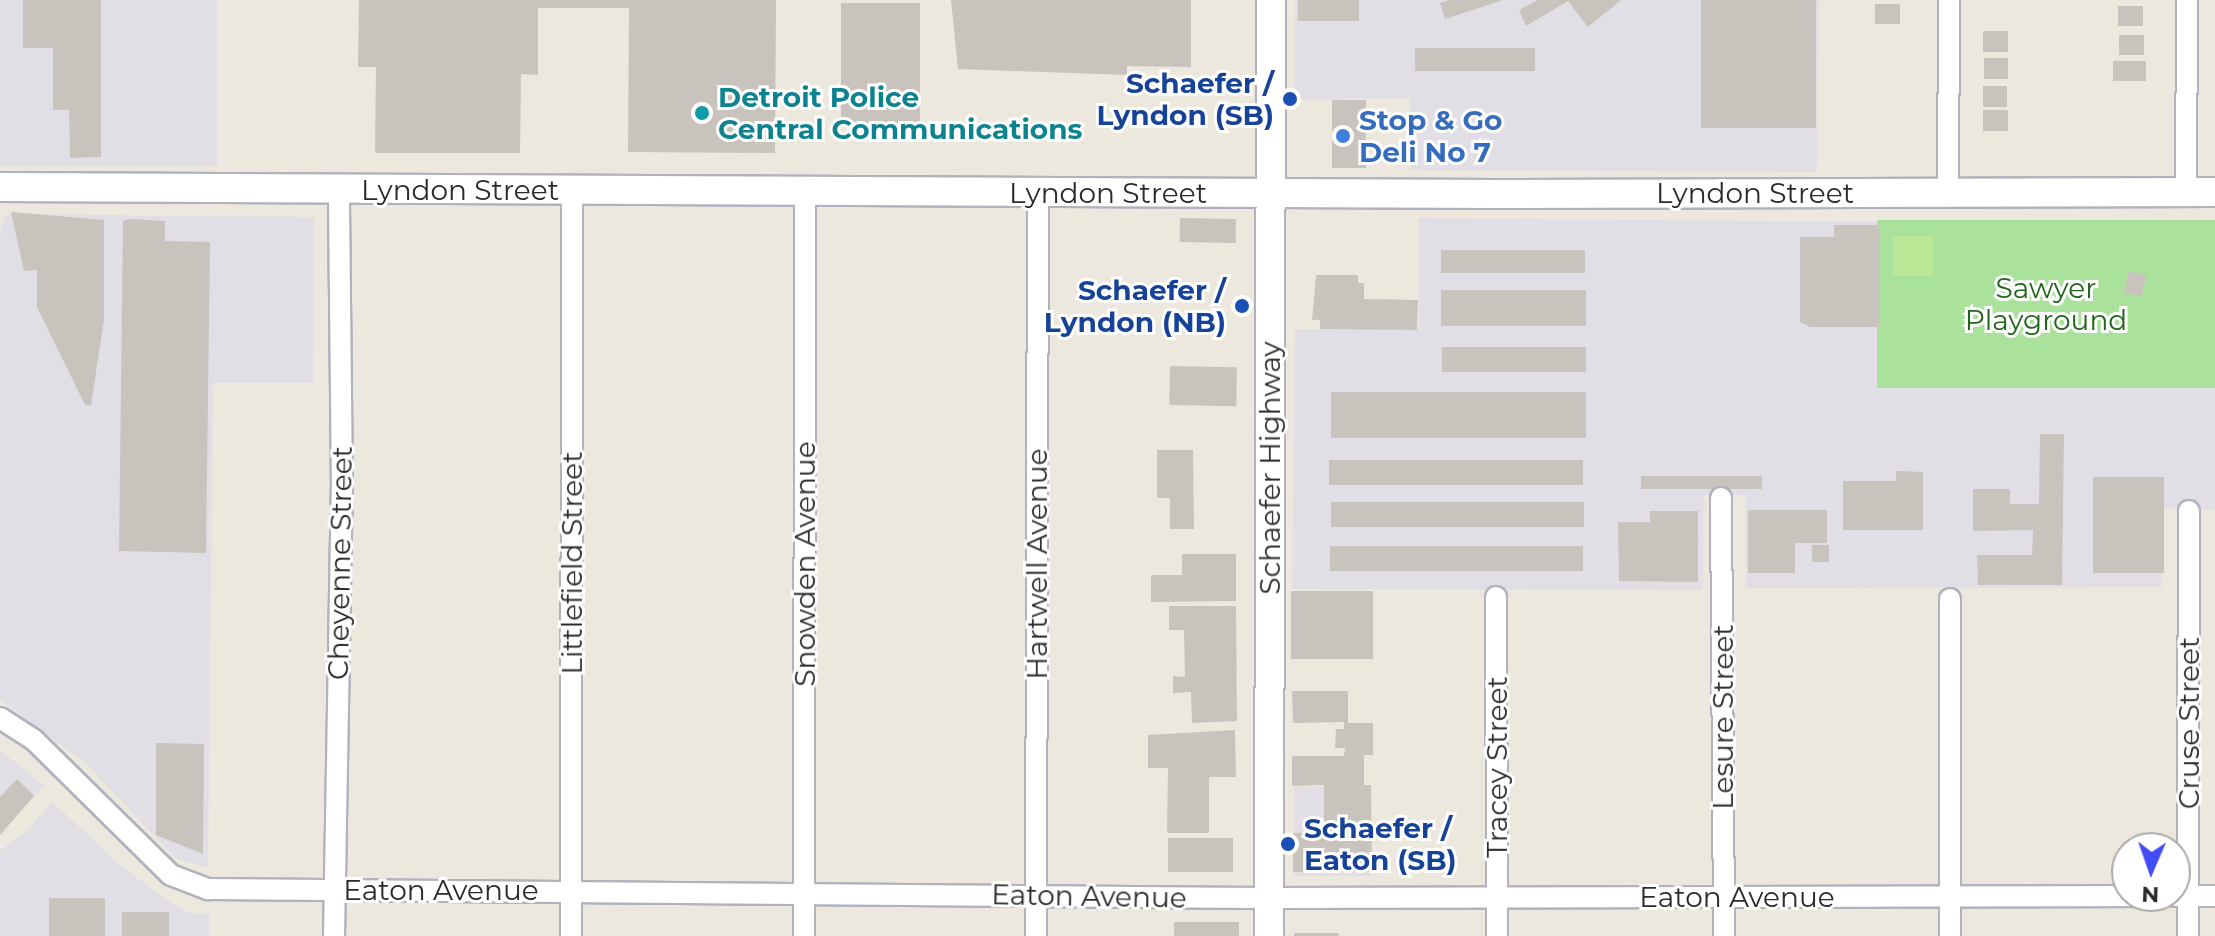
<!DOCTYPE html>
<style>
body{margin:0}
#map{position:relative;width:2215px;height:936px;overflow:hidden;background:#ece8dd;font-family:Montserrat,sans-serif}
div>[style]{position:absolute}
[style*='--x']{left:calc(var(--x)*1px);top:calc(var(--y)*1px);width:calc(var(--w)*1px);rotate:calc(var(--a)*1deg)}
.industrial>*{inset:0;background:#e1dee5;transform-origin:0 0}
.green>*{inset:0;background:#aae19b;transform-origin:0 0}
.pitch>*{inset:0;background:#bbe897;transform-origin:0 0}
.building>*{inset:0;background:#c8c4bd;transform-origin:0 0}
.roads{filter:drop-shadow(2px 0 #b1b2be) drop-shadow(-2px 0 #b1b2be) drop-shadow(0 2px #b1b2be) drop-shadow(0 -2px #b1b2be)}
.street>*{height:20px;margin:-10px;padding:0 10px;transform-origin:10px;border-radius:10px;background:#fff}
.secondary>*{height:28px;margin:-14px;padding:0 14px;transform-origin:14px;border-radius:14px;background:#fff}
.dots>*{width:22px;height:22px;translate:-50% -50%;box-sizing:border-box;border:4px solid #fff;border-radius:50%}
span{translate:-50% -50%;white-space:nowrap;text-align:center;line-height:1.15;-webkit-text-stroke:6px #fff;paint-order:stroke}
.transit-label{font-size:28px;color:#164399;font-weight:700}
.right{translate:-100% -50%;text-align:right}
.left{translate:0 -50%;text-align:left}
.culture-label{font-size:28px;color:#0d838f;font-weight:700}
.shop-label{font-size:28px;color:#366cbe;font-weight:700}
.street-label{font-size:28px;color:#2b2b2b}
.park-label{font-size:28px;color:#22661c}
.north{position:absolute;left:2111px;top:832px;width:80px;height:80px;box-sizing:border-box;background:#fff;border:2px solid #aaa;border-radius:50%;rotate:182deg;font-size:22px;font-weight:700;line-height:32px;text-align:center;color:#2b2b2b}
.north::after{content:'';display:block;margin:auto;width:28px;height:36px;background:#424cf5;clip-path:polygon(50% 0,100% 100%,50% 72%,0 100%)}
</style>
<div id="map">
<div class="industrial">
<div style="left:0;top:0;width:217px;height:166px"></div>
<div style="clip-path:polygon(1295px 0,1819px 0,1817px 172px,1411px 170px,1410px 98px,1294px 100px)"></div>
<div style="clip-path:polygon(6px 214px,314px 217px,313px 383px,213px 383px,208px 868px,177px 859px,83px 761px,0 700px,0 232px)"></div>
<div style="clip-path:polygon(1419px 218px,1877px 222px,1878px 387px,2215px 388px,2215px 509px,2162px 508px,2162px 587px,1746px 588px,1746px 495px,1704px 495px,1703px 590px,1292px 589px,1295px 329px,1419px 329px)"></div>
<div style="clip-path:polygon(0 750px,44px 786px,0 832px)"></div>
<div style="left:1294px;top:787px;width:77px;height:89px"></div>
<div style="clip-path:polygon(52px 801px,117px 863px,168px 901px,191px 913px,209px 914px,209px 936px,0 936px,0 851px,30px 828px)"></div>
</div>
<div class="green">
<div style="left:2215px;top:220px;width:168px;height:338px;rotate:90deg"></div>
</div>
<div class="pitch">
<div style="left:1893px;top:236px;width:40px;height:40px"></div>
</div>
<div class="building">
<div style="clip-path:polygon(23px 0,101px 0,101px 157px,70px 158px,69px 110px,53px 110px,53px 48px,23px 48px)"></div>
<div style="clip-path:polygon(359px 0,776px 0,775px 153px,628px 152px,629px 8px,538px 8px,538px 75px,521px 74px,520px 153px,375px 153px,376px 67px,358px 67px)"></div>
<div style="clip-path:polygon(951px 0,1191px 0,1191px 67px,1127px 66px,1127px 75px,958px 69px)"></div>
<div style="left:1298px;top:0;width:61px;height:21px"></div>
<div style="clip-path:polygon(1450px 0,1503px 0,1445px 19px,1440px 3px)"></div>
<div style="clip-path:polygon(1538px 0,1621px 0,1588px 27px,1568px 1px,1526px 26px,1519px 10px)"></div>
<div style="left:1701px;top:0;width:115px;height:128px"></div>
<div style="left:841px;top:3px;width:79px;height:124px"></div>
<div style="left:1875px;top:4px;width:25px;height:20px"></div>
<div style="left:2118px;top:6px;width:25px;height:20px"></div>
<div style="left:1983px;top:31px;width:25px;height:21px"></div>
<div style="left:2119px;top:35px;width:25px;height:20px"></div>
<div style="left:1535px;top:48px;width:23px;height:120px;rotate:90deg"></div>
<div style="left:1984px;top:58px;width:24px;height:21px"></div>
<div style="left:2113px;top:61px;width:33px;height:20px"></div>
<div style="left:1983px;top:86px;width:24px;height:21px"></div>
<div style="left:1332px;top:100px;width:34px;height:68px"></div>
<div style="left:1983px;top:110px;width:25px;height:21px"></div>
<div style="clip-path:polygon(11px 212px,104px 220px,104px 320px,91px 405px,85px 405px,37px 307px,37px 270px,24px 271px)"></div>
<div style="left:1180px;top:218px;width:56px;height:24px;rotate:1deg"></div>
<div style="clip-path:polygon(130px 219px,165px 221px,165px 241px,210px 242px,206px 553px,119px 551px,123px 221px)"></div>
<div style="clip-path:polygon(1834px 225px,1879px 225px,1879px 327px,1810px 327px,1800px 322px,1800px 237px,1834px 237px)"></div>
<div style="left:1441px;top:250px;width:144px;height:23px"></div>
<div style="left:2129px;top:271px;width:18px;height:22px;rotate:13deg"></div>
<div style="clip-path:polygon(1316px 275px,1358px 275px,1358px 283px,1364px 283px,1364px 299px,1418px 300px,1417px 330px,1320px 329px,1320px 320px,1312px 320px)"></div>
<div style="left:1441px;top:290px;width:145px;height:36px"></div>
<div style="left:1586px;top:347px;width:25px;height:144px;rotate:90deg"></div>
<div style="left:1170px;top:366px;width:67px;height:39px;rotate:1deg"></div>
<div style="left:1331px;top:392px;width:255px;height:46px"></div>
<div style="clip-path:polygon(2040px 434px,2064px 434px,2062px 585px,1978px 585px,1977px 555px,2032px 555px,2033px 530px,1973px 531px,1973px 489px,2010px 489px,2010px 504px,2039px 504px)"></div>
<div style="clip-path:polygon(1157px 450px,1193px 450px,1194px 529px,1170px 529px,1170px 498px,1157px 498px)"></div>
<div style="left:1329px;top:460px;width:254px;height:25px"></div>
<div style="clip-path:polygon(1896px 471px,1923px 472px,1923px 530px,1843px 530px,1843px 481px,1896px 481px)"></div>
<div style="left:1762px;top:476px;width:13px;height:121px;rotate:90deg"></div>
<div style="left:2093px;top:477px;width:71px;height:96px"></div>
<div style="left:1331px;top:502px;width:253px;height:25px"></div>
<div style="clip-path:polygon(1748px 510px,1827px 510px,1827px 543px,1795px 543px,1795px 573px,1748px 573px)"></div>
<div style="clip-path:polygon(1650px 511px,1698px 511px,1698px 582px,1619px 581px,1618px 522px,1650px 522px)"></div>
<div style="left:1812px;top:545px;width:17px;height:17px"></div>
<div style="left:1330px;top:546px;width:253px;height:25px"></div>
<div style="clip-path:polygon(1182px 554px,1236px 554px,1236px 601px,1151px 602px,1151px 575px,1182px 575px)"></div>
<div style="left:1291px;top:591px;width:82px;height:68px"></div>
<div style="clip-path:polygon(1169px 606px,1236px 606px,1237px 721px,1192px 723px,1191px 692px,1173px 693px,1173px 676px,1185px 677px,1184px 630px,1169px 630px)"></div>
<div style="clip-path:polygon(1292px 691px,1348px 691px,1348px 723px,1373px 723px,1373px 755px,1364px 755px,1364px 785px,1371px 785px,1372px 872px,1293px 872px,1293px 833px,1324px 833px,1324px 785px,1292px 786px,1292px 756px,1344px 756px,1345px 748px,1335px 748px,1336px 729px,1344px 729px,1344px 722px,1293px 723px)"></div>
<div style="clip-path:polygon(1235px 730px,1236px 777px,1209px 777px,1209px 833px,1167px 833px,1168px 768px,1148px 768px,1148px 735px)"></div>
<div style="clip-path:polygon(156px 743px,204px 744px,203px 854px,156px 835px)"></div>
<div style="clip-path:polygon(17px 779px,34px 796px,0 835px,0 797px)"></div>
<div style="left:1168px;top:838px;width:65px;height:34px"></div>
<div style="left:49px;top:898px;width:56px;height:38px"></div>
<div style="left:122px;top:912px;width:47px;height:24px"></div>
<div style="left:1174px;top:922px;width:65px;height:14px"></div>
<div style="left:1294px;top:933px;width:45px;height:3px"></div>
</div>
<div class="roads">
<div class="street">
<div style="--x:2186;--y:192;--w:192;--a:-89.7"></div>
<div style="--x:1948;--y:193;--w:193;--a:-89.7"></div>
<div style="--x:1721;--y:498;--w:438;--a:89.6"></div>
<div style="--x:1496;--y:597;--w:339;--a:89.8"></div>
<div style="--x:0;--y:718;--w:40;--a:32.9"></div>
<div style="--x:34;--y:740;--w:192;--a:44.6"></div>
<div style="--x:171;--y:875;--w:40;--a:21"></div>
<div style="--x:208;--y:889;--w:1061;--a:0.49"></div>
<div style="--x:1269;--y:898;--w:888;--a:-0.13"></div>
<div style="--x:2175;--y:896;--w:40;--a:0"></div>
<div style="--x:334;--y:936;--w:447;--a:-89"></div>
<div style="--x:342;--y:489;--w:300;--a:-90.6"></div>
<div style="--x:571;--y:936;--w:746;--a:-89.92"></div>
<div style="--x:804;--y:936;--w:745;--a:-89.92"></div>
<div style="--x:1036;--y:936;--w:744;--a:-89.85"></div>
<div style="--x:1950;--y:936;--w:337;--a:-90"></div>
<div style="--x:2188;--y:936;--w:425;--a:-89.9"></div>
</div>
<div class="secondary">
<div style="--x:0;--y:187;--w:1496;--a:0.27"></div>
<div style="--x:1496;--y:194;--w:719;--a:-0.16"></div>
<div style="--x:1269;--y:936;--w:936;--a:-89.88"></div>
</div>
</div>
<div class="dots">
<div style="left:1290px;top:99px;background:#1a4fb4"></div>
<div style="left:702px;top:113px;background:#0f9aa8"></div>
<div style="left:1343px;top:136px;background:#3f7fe0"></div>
<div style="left:1242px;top:306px;background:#1a4fb4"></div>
<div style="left:1288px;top:844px;background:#1a4fb4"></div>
</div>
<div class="transit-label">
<span class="right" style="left:1274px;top:99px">Schaefer /<br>Lyndon (SB)</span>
<span class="right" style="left:1226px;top:306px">Schaefer /<br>Lyndon (NB)</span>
<span class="left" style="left:1304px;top:844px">Schaefer /<br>Eaton (SB)</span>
</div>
<div class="culture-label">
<span class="left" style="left:718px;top:113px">Detroit Police<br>Central Communications</span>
</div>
<div class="shop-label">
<span class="left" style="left:1359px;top:136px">Stop &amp; Go<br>Deli No 7</span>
</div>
<div class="street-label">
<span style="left:460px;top:190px">Lyndon Street</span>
<span style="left:1108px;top:193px">Lyndon Street</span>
<span style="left:1755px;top:193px">Lyndon Street</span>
<span style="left:1270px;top:468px;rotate:-90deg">Schaefer Highway</span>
<span style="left:340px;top:563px;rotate:-89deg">Cheyenne Street</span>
<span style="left:572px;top:563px;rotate:-90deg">Littlefield Street</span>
<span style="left:805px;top:564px;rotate:-90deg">Snowden Avenue</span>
<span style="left:1037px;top:564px;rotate:-90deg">Hartwell Avenue</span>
<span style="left:1723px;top:717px;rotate:-90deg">Lesure Street</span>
<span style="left:2189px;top:723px;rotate:-90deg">Cruse Street</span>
<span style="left:1497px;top:767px;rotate:-90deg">Tracey Street</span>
<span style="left:441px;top:890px">Eaton Avenue</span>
<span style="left:1089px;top:896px;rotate:1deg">Eaton Avenue</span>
<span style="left:1737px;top:897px">Eaton Avenue</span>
</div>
<div class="park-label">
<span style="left:2046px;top:304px">Sawyer<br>Playground</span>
</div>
<div class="north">N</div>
</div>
